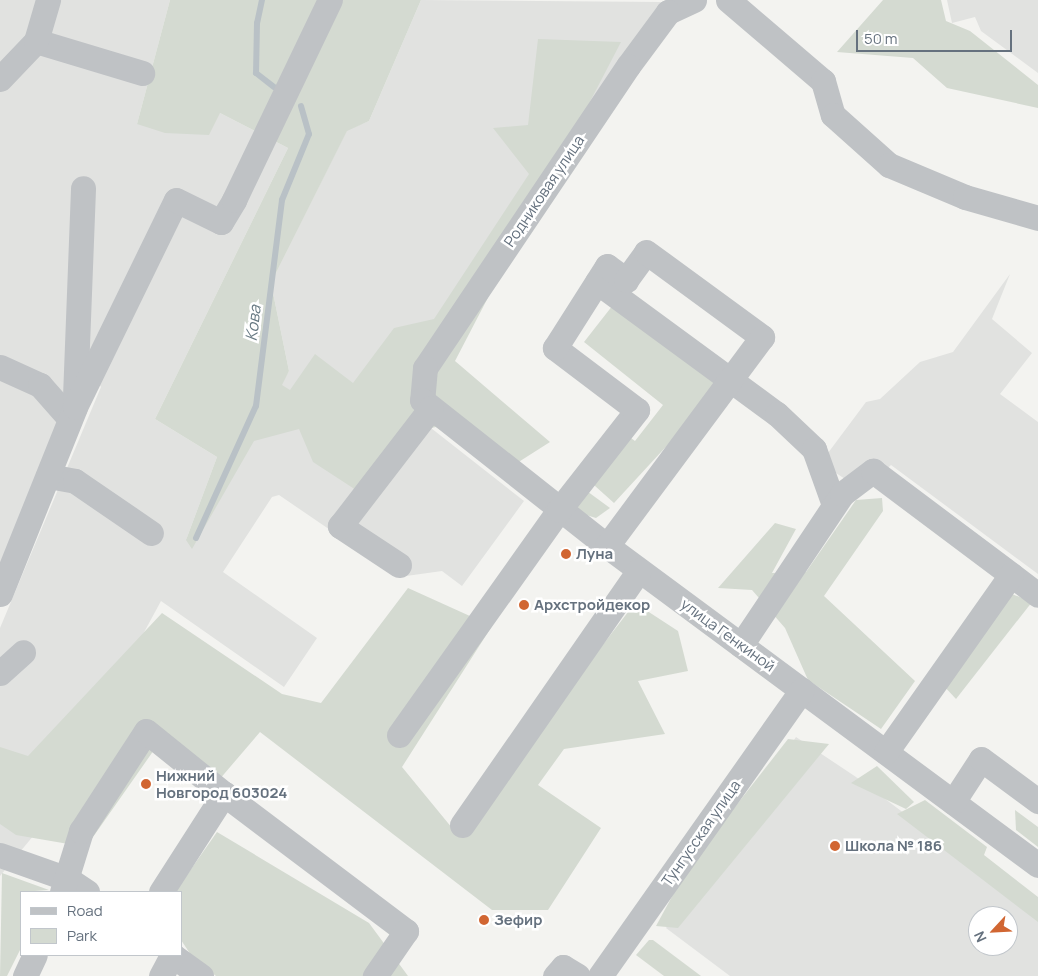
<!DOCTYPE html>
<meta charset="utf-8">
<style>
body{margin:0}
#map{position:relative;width:1038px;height:976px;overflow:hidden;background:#f3f3f0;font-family:Manrope,sans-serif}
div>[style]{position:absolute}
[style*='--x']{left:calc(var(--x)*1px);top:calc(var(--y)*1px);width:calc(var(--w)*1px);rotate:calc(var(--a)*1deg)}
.built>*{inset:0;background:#e1e2e0}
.green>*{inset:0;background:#d4dad1}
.stream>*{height:6px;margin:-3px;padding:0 3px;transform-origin:3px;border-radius:3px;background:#b9c1c6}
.minor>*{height:25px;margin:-12.5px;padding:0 12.5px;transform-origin:12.5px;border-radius:12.5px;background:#bfc2c5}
.dots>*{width:14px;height:14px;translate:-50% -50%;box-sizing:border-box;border:2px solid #fff;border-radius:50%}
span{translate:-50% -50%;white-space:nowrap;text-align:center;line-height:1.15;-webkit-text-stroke:5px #fff;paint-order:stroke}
.street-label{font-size:15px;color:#65717e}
.poi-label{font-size:15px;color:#65717e;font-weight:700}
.left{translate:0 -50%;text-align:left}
.water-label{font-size:16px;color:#667882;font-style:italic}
.legend{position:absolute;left:20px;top:891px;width:162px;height:65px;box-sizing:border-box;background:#fff;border:1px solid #c1c6cb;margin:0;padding:6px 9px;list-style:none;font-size:15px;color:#65717e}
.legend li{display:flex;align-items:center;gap:10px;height:25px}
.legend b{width:25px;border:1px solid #c1c6cb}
.north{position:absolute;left:968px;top:906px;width:50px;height:50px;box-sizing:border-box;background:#fff;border:1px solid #c1c6cb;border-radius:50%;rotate:245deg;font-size:14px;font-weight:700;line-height:20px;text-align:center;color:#65717e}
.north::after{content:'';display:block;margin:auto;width:18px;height:22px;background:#d16632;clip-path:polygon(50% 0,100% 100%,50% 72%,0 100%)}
.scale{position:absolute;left:856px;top:30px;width:156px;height:22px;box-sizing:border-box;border:2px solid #65717e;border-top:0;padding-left:6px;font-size:15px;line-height:18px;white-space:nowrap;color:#65717e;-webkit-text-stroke:4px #fff;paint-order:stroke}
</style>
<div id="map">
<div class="built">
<div style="clip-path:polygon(0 0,170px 0,137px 124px,220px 113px,288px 148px,155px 419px,217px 457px,186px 540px,289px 371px,271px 283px,347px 130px,369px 121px,421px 0,661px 2px,410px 366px,408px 410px,524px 501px,462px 586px,442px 571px,399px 577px,279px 495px,272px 497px,223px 572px,317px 638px,284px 687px,161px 601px,34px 835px,0 876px,0 628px,101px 387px,82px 357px,51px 443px,0 564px)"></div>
<div style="clip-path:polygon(947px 0,1038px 0,1038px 73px,981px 31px,975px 17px,952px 23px)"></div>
<div style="clip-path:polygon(1010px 274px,992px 319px,1032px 353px,1000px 394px,1038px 422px,1038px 574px,891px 465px,863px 491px,827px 467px,825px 457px,866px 402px,880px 399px,920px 362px,953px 352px)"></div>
<div style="clip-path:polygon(evenodd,796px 737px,856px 777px,1038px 914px,1038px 976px,730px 976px,666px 928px,796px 737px,978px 916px,1008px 916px,1008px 946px,978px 946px,978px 916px)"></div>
</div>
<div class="green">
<div style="clip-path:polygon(170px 0,421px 0,369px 121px,347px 131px,271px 283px,289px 371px,282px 385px,290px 390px,315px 354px,353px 383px,394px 328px,434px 319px,529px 174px,493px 128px,528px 125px,538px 39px,621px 42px,455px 361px,550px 442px,503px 472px,436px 427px,400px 434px,356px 490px,313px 462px,299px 429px,254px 441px,192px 549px,186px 540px,217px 457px,155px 419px,288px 148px,220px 113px,209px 135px,165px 133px,137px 124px)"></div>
<div style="clip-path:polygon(883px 0,941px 0,946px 21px,970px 31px,1038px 85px,1038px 108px,947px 88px,913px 58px,837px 52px)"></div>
<div style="clip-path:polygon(620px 296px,721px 387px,614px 503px,585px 477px,620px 430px,635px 441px,663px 405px,584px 342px)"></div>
<div style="clip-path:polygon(580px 486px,610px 508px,596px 518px,583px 514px,575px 504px)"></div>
<div style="clip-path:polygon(882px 498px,883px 511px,824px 596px,915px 681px,881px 729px,808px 680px,785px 628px,752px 590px,718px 588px,775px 523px,796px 529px,772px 573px,806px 572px,856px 500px)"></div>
<div style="clip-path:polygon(408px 588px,492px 626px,402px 767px,457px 834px,635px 603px,678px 631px,688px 671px,638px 681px,665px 734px,564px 749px,538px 785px,601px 828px,548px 910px,492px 910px,260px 732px,207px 794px,154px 750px,86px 847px,16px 835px,0 824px,0 747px,28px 756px,162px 613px,282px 694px,321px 703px)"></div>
<div style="clip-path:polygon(1007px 592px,1032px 602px,956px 699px,943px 685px)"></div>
<div style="clip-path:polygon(788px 739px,829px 744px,678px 928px,656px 926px,688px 867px)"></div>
<div style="clip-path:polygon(877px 766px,914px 802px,906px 809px,851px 783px)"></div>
<div style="clip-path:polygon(925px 800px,987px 847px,984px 855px,1038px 897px,1038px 922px,897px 814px)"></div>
<div style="clip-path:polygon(1015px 810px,1038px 827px,1038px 847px,1016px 830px)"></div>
<div style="clip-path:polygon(217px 832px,369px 923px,408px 976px,216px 976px,193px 958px,181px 940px,181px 892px,175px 892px)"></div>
<div style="clip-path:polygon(2px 873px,49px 890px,21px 892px,21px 948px,7px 976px,0 976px)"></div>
<div style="clip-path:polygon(649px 940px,653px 940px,701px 976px,664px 976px,636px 955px)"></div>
</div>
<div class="stream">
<div style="--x:262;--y:0;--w:24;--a:102"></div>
<div style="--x:257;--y:23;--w:50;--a:91.1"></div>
<div style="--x:256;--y:73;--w:23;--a:38"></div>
<div style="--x:196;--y:538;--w:145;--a:-65.6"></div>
<div style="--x:256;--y:406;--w:208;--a:-82.8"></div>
<div style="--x:282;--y:200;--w:71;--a:-67.8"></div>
<div style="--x:309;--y:134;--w:29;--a:-106"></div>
</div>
<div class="minor">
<div style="--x:694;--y:0;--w:29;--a:155"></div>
<div style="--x:668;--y:12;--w:67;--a:126.5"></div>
<div style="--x:628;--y:66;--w:364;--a:123.9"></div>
<div style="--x:425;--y:368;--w:32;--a:95"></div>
<div style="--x:422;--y:400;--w:236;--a:38.3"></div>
<div style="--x:607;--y:546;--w:536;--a:36.51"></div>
<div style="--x:728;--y:0;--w:125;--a:40.5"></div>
<div style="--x:823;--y:81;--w:35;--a:74"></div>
<div style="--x:833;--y:115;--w:75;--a:41.8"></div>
<div style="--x:889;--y:165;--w:82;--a:22.8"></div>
<div style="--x:965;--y:197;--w:76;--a:16"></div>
<div style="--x:36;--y:41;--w:111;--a:16.8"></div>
<div style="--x:0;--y:79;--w:52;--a:-46.5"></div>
<div style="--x:36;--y:41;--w:43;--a:-73.7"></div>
<div style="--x:597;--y:282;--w:223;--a:36.3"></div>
<div style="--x:777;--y:414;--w:51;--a:43.4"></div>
<div style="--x:814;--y:449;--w:59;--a:70.3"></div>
<div style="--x:0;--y:367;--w:44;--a:24.2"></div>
<div style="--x:40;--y:385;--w:45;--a:48.6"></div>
<div style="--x:75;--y:397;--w:209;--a:-87.8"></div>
<div style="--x:48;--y:476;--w:27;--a:10"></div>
<div style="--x:75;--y:481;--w:92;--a:34.4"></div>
<div style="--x:399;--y:565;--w:71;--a:-146.5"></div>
<div style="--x:340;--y:526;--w:149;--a:-52.4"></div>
<div style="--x:0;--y:594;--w:201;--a:-68.1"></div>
<div style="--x:75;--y:407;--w:230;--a:-64"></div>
<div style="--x:176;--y:200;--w:50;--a:26.1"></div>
<div style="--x:221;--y:222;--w:26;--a:-59"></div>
<div style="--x:234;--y:200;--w:222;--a:-64.4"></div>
<div style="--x:741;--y:645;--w:182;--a:-56.2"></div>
<div style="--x:842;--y:494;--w:39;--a:-37"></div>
<div style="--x:873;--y:471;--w:206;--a:36.9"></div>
<div style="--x:0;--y:673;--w:31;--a:-42"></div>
<div style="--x:399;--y:735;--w:276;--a:-54.6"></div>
<div style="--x:559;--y:510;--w:127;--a:-52"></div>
<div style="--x:637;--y:410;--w:103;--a:-142.9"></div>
<div style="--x:555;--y:348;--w:97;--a:-57.6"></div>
<div style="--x:607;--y:266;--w:24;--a:36"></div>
<div style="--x:626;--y:280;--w:34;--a:-54"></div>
<div style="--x:646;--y:252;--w:144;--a:36.2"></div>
<div style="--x:762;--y:337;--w:260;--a:126.6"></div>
<div style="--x:886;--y:752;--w:217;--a:-54.8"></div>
<div style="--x:953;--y:802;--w:51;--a:-56.9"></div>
<div style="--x:981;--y:759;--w:71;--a:36.4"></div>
<div style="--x:462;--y:825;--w:310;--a:-55.2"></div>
<div style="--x:0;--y:855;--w:72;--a:19.4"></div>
<div style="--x:68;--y:879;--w:23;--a:34"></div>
<div style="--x:62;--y:892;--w:64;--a:-72.7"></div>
<div style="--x:81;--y:831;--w:119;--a:-57"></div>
<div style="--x:146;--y:731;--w:100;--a:38.9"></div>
<div style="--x:161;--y:892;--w:117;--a:-57.3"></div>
<div style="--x:224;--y:794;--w:228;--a:37"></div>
<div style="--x:406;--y:931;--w:55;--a:124.6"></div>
<div style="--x:172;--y:955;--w:36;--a:36"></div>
<div style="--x:25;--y:976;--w:23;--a:-65"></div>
<div style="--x:161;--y:976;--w:24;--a:-62"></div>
<div style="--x:555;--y:976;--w:12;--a:-48"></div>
<div style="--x:563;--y:967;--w:17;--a:31"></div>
<div style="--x:600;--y:976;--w:350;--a:-54.8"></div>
</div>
<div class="dots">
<div style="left:566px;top:554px;background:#d16632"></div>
<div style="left:524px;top:605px;background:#d16632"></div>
<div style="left:146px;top:784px;background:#d16632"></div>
<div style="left:835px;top:846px;background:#d16632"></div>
<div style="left:484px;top:920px;background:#d16632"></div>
</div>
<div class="street-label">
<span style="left:544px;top:191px;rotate:-56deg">Родниковая улица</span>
<span style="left:728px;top:635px;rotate:36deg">улица Генкиной</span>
<span style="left:701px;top:833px;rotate:-55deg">Тунгусская улица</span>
</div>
<div class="poi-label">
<span class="left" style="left:576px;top:554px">Луна</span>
<span class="left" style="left:534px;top:605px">Архстройдекор</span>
<span class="left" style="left:156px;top:784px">Нижний<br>Новгород 603024</span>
<span class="left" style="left:845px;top:846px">Школа № 186</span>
<span class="left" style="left:494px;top:920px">Зефир</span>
</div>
<div class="water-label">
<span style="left:253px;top:323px;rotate:-83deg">Кова</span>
</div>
<ul class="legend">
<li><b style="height:6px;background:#bfc2c5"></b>Road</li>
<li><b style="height:14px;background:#d4dad1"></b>Park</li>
</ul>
<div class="north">N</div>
<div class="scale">50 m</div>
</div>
